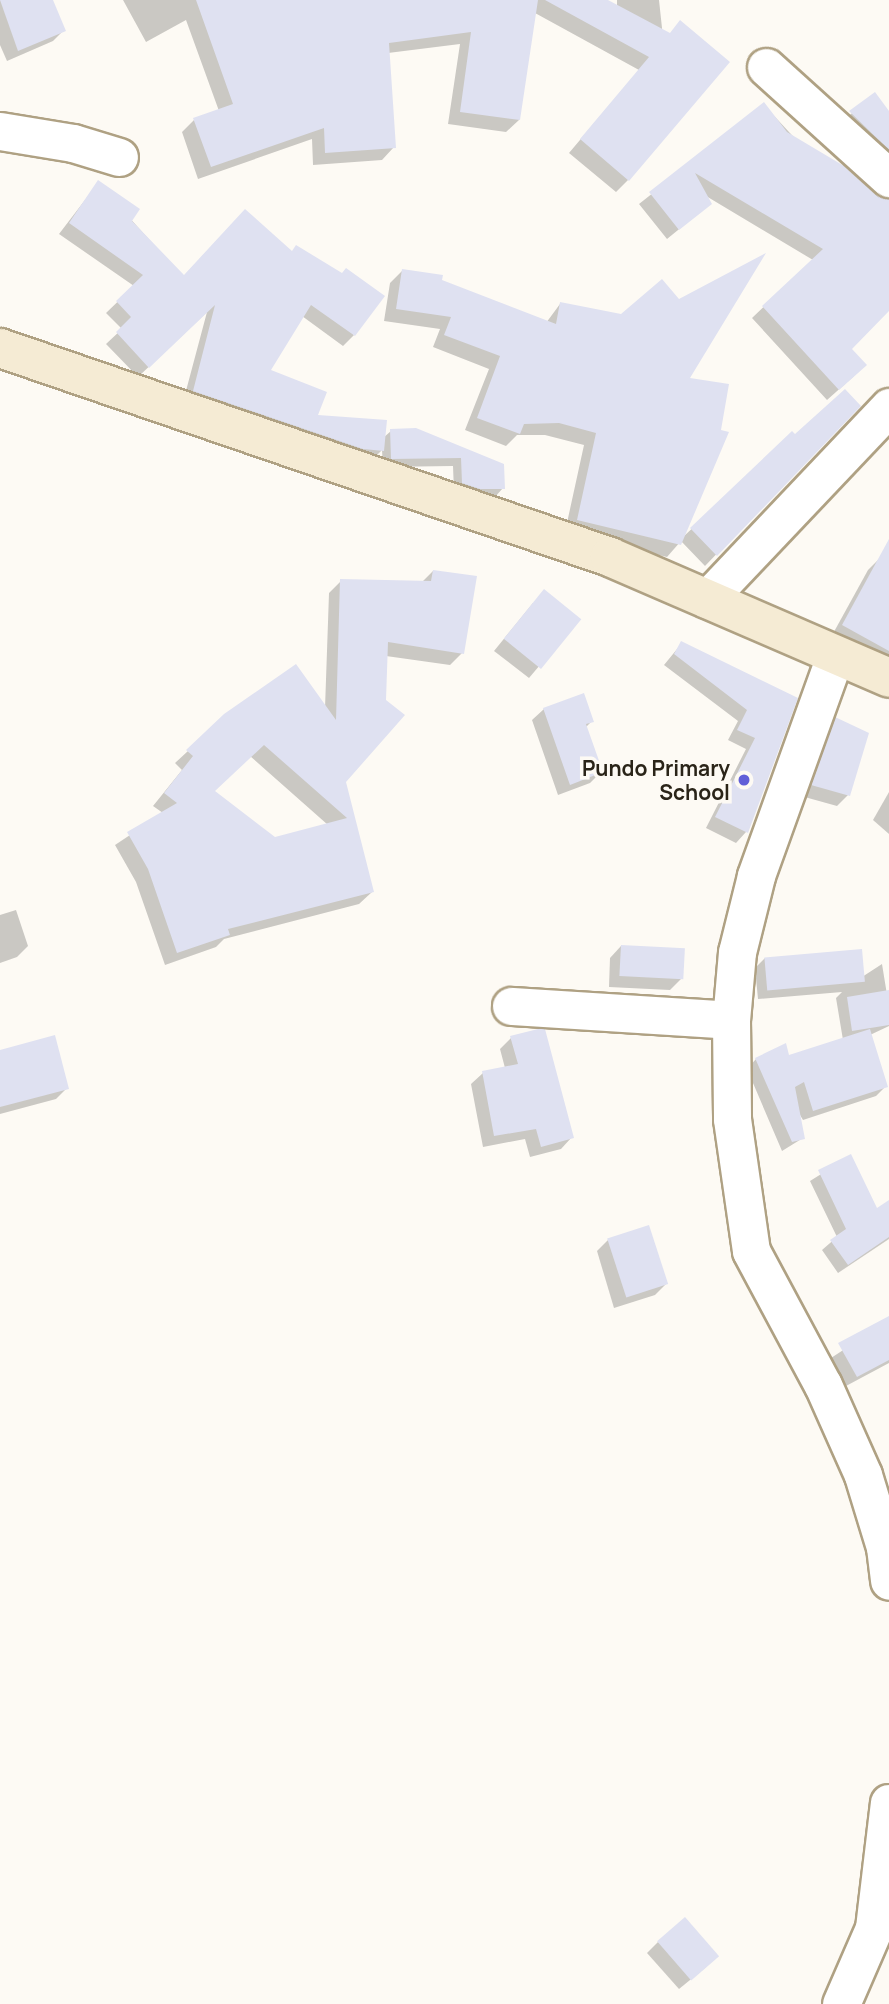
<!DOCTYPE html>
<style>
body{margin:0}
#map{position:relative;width:889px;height:2004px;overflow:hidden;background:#fdfaf4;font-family:Manrope,sans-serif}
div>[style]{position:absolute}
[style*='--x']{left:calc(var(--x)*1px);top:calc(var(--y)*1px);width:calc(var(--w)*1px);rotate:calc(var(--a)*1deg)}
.shadow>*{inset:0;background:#0003}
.building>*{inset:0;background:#dfe1f1;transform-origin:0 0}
.roads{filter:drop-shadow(2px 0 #afa183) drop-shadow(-2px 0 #afa183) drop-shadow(0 2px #afa183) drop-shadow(0 -2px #afa183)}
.street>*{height:37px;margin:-18.5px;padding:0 18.5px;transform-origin:18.5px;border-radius:18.5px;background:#fff}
.secondary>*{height:38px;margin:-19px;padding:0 19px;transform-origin:19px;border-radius:19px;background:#f5ebd4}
.dots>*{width:19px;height:19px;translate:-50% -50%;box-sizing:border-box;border:4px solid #fdfaf4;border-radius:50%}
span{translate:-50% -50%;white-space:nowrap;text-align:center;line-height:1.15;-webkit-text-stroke:7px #fdfaf4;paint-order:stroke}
.poi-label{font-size:21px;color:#2a2418;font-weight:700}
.right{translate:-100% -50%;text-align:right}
</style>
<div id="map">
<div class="shadow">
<div style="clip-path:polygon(0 0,51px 0,64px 30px,53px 41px,7px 61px,0 45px)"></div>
<div style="clip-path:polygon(123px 0,605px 0,617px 7px,617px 0,659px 0,669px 93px,628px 180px,616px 192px,569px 153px,639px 70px,535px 13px,519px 120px,506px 132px,448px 124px,460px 44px,388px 53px,394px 147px,382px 160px,313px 165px,312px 139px,198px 179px,182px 132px,194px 120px,219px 111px,186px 20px,146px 42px)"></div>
<div style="clip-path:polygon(875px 94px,889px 114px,889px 171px,839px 124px)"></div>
<div style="clip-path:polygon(764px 105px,889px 240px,889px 309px,849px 349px,854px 376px,827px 400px,752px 318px,813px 260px,706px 196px,710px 204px,667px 239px,639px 204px)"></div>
<div style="clip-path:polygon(98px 183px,183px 277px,234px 222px,354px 335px,343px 346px,302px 316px,269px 370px,316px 416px,383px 438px,391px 431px,503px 465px,503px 488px,495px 497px,470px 497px,454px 492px,453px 466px,383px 467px,382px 450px,371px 461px,183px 402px,207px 312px,138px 377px,106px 344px,122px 329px,106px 313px,134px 286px,59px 234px)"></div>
<div style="clip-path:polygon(403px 270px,546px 323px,560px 304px,687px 380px,682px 538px,792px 434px,795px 437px,859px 406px,705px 566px,681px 541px,667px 557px,565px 532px,584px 445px,545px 435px,517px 435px,506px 446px,465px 430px,489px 369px,433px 347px,440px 329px,384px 321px,390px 283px)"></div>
<div style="clip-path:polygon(889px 549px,889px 671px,830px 639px,868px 570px)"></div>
<div style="clip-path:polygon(evenodd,433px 571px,462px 653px,450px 665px,386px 656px,344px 782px,372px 892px,359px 904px,224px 939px,216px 947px,165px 965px,136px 882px,115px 845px,163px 813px,153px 806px,182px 770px,175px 763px,188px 751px,325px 708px,329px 593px,341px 581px,422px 582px,433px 571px,250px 756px,328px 825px,274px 839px,213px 791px,250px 756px)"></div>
<div style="clip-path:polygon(533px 603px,579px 619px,529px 678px,494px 651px)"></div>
<div style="clip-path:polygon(682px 643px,795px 699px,746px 832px,736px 843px,706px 828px,746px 749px,728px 740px,738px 721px,664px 665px)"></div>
<div style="clip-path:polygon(544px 709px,592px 721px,586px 727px,601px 772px,590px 783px,558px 795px,532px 720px)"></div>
<div style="clip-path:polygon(836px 719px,848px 795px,837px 806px,801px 796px,825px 730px)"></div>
<div style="clip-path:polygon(889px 792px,889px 834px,873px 820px)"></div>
<div style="clip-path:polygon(16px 910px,28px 946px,17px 957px,0 963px,0 915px)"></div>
<div style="clip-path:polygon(621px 946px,682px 978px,670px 990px,609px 987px,610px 958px)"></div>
<div style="clip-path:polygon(765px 958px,862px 977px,882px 964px,889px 1007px,889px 1026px,870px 1035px,886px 1086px,876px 1096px,803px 1120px,797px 1110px,803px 1138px,782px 1151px,747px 1069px,756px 1059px,787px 1058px,843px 1040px,836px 998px,842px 992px,758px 999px,755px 968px)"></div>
<div style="clip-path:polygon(511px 1038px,572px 1137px,561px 1149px,530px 1157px,525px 1139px,483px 1147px,471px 1084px,483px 1073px,505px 1068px,500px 1049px)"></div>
<div style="clip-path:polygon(0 1052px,67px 1088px,56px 1099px,0 1114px)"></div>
<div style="clip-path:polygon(850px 1156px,876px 1211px,889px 1202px,889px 1239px,838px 1273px,822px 1250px,837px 1237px,810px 1181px)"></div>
<div style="clip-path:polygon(608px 1240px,666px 1284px,655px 1295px,614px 1308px,597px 1251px)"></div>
<div style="clip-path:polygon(889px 1320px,889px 1363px,846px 1386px,831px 1358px)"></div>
<div style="clip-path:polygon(658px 1942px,706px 1967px,679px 1989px,647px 1953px)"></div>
</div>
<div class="building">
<div style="clip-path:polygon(0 0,53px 0,66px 31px,18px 51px)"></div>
<div style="clip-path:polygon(196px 0,538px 0,520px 120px,460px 112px,471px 32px,389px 43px,396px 148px,325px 153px,324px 128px,211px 167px,193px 118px,233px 104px)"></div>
<div style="clip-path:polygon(545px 0,608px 0,670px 33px,680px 20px,730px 62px,629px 181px,580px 139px,649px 57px)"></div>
<div style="clip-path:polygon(875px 92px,889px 111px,889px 150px,849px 111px)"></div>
<div style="clip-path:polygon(764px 102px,787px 132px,844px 166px,875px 194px,889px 198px,889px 311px,852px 349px,867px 365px,839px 390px,762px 306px,823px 249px,695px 173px,712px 204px,679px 230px,649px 192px)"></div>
<div style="clip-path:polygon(98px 180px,140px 209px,132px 221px,184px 275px,245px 209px,292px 251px,296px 245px,342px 273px,346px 268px,385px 296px,355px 336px,311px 305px,271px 370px,327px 392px,318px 415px,387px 420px,384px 451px,363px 449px,193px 391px,215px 305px,149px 368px,116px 332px,131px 317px,116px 301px,143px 275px,69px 223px)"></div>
<div style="clip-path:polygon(766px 253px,690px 378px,729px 384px,721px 430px,729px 432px,681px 545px,577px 520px,596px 433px,559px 423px,524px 424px,520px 434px,477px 418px,500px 356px,444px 335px,451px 317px,396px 309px,402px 269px,443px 275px,442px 280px,556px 324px,560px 302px,621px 314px,662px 279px,679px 299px)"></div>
<div style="clip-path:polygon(845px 389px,861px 406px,717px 556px,690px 528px,792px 431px,795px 434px)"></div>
<div style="clip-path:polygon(416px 428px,504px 464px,505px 489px,480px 489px,462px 483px,461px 458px,391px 459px,390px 429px)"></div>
<div style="clip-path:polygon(889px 539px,889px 651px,842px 625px)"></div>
<div style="clip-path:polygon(evenodd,433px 570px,477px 576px,464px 654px,388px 642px,386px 700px,405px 715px,346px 782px,374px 892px,228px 929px,230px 935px,177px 953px,148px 869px,127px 832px,177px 803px,164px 793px,193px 756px,186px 750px,224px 714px,296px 664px,336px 720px,340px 579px,431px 581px,433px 570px,264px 745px,347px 818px,275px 837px,215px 791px,264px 745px)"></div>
<div style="left:544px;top:589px;width:48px;height:64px;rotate:39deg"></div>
<div style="clip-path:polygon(681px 641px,798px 698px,748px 833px,715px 817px,755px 738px,737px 730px,747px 710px,674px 654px)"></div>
<div style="clip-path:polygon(584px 693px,594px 722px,586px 724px,603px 772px,570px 785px,543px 708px)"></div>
<div style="clip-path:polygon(835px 717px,869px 733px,850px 796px,811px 785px)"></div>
<div style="left:621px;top:945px;width:64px;height:31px;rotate:3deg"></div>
<div style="left:862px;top:949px;width:33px;height:98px;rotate:85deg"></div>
<div style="clip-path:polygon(889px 990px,889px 1025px,852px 1031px,847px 997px)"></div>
<div style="clip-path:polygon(538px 1029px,545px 1029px,574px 1138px,541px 1147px,536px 1129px,494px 1136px,482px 1071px,518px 1064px,510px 1036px)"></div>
<div style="clip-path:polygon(870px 1029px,888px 1087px,813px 1111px,804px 1082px,795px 1087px,805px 1139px,792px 1142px,755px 1058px,786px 1043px,789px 1055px)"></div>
<div style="clip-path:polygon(55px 1035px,69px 1089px,0 1107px,0 1050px)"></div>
<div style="clip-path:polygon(851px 1154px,877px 1208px,889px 1200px,889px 1237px,848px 1265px,830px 1240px,846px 1229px,818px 1170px)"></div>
<div style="left:649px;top:1225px;width:62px;height:44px;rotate:72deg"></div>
<div style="clip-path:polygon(889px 1316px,889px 1360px,857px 1377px,838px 1343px)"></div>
<div style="left:685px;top:1917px;width:52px;height:37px;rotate:49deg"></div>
</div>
<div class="roads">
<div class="street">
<div style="--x:766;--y:67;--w:166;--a:42.1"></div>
<div style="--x:0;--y:131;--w:74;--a:9.3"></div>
<div style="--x:73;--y:143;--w:48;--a:16.9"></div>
<div style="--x:707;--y:599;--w:265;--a:-46.5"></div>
<div style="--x:835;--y:656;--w:234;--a:109.8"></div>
<div style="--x:756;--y:876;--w:78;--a:104"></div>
<div style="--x:737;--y:952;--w:68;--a:95"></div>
<div style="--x:731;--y:1020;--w:99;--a:89.4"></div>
<div style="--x:732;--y:1119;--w:133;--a:81.8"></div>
<div style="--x:751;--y:1251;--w:152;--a:61.8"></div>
<div style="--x:823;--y:1385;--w:98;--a:66"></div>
<div style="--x:863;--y:1475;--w:75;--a:73"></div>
<div style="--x:885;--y:1547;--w:34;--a:83"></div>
<div style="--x:511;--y:1006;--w:220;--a:3.6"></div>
<div style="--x:841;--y:2004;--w:83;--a:-66.5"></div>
<div style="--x:874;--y:1928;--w:126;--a:-83.2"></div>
</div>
<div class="secondary">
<div style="--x:0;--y:348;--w:645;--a:18.91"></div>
<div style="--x:610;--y:557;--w:304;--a:23.4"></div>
</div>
</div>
<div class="dots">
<div style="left:744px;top:780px;background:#605fd8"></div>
</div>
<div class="poi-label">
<span class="right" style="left:730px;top:780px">Pundo Primary<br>School</span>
</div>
</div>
